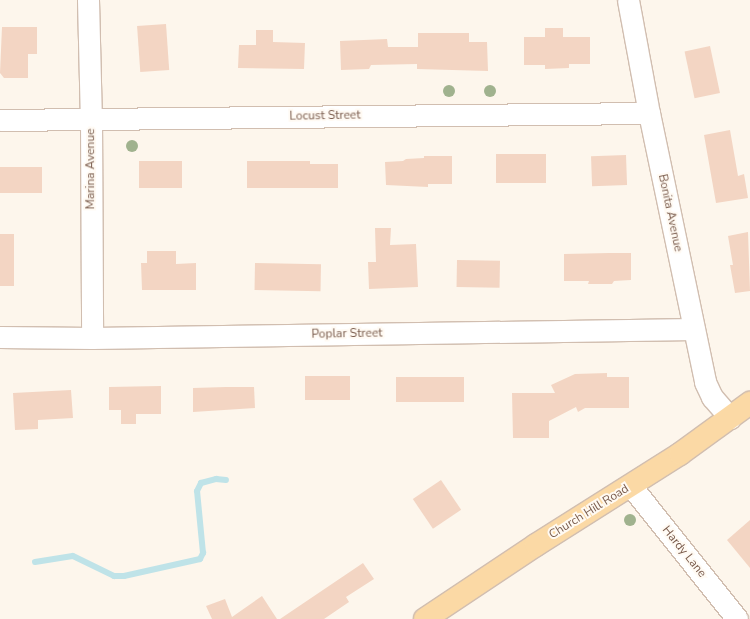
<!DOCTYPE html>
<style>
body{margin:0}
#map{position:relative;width:750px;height:619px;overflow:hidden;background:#fdf6ec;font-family:"Nunito Sans",sans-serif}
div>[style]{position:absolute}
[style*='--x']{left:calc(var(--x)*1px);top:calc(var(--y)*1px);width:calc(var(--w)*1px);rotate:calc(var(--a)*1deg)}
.stream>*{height:6px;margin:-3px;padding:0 3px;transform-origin:3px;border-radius:3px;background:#bfe3e8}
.building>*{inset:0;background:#f3d5c3;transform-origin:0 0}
.roads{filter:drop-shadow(1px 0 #d1beb0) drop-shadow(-1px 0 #d1beb0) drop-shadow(0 1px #d1beb0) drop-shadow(0 -1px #d1beb0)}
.minor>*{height:21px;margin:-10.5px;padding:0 10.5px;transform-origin:10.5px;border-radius:10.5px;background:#fff}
.major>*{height:22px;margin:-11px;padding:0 11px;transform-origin:11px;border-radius:11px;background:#fbd9a5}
.trees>*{width:12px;height:12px;margin:-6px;border-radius:50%;background:#a0b28e}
span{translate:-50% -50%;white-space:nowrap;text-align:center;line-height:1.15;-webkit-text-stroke:4px #fffaf3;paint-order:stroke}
.street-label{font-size:12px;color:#7a5c4d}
</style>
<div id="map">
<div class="stream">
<div style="--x:35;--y:562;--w:38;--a:-9"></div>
<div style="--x:73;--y:556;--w:46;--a:26"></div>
<div style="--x:114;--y:576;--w:10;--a:0"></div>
<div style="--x:124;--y:576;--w:78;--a:-12.6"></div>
<div style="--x:200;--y:559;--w:7;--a:-63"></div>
<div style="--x:203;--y:553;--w:62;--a:-95.5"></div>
<div style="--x:197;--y:491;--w:9;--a:-63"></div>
<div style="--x:201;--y:483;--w:16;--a:-15"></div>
<div style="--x:216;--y:479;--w:10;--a:6"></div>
</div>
<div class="building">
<div style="left:166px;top:24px;width:46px;height:29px;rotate:86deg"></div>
<div style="clip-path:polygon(2px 27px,37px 27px,37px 54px,28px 54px,28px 78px,4px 78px,0 73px)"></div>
<div style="clip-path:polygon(545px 28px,563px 28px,563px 37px,590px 37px,590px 64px,569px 64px,569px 68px,545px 69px,545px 65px,524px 65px,524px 37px,545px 37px)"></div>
<div style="clip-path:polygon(256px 30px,273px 30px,273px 42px,305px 43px,304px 69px,238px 68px,239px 45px,256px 45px)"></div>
<div style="clip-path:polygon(418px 33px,469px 33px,469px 42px,487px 42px,488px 71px,417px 69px,417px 64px,371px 65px,369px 69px,341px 70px,340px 41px,387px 39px,388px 47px,418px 47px)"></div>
<div style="left:710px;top:46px;width:48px;height:26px;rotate:78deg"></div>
<div style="clip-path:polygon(730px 130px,738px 176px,744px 174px,748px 198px,716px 203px,704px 135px)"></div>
<div style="left:546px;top:154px;width:29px;height:50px;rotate:90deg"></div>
<div style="left:626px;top:155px;width:30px;height:35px;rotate:88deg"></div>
<div style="clip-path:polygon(424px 156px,452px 156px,452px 184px,428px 184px,428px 187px,386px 185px,385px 162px,403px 161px,406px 159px,424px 158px)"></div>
<div style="left:182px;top:161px;width:27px;height:43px;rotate:90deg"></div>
<div style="clip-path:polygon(247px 161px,310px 161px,310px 164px,338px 164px,338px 188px,247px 188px)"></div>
<div style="left:0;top:167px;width:42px;height:26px"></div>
<div style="clip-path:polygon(375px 228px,391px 228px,390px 245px,416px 244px,418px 287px,369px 289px,368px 262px,376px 262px)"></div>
<div style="clip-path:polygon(748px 232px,750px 291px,735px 293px,730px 265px,733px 265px,728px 236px)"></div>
<div style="left:0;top:234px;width:14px;height:52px"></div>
<div style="clip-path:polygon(147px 251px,176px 251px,176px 264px,196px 263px,196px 290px,142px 290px,141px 263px,147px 263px)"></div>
<div style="clip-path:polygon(609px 253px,631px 253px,631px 280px,614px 281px,612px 284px,588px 284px,589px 281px,564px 281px,564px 254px)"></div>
<div style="left:457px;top:260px;width:43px;height:27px;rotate:1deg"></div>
<div style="left:255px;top:263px;width:66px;height:27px;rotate:1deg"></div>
<div style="clip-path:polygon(607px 373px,607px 377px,629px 377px,629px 408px,585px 408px,578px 412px,576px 407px,549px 421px,549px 438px,513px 438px,512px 393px,555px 393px,551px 385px,575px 374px)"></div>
<div style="left:305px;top:376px;width:45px;height:24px"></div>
<div style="left:396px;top:377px;width:68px;height:25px"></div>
<div style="clip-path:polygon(161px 386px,161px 414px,136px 414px,136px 424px,121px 424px,121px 410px,109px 410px,109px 387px)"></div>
<div style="clip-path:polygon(226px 387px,254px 387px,255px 408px,193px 412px,193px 388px)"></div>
<div style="clip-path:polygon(71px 390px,73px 418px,38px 420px,38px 429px,15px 430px,13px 393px)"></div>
<div style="left:441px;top:480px;width:36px;height:34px;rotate:56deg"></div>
<div style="clip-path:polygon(750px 520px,750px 568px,727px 540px)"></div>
<div style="clip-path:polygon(363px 563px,374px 579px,346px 597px,349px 602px,324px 619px,280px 619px)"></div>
<div style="clip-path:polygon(262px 596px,277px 619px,212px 619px,206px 606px,225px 599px,232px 617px)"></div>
</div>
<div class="roads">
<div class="minor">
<div style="--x:88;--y:0;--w:119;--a:88.6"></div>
<div style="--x:91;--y:119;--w:219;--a:89.7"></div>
<div style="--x:628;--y:0;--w:115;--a:79.5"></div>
<div style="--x:649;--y:113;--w:275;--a:78.2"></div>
<div style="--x:705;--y:382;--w:17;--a:65"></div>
<div style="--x:712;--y:397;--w:28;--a:49"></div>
<div style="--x:0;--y:120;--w:649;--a:-0.62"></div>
<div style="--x:0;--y:337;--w:92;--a:0.6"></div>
<div style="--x:92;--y:338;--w:602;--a:-0.86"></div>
<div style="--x:631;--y:486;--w:170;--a:51.4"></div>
</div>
<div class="major">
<div style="--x:425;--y:619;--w:133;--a:-33.7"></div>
<div style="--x:536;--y:545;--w:170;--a:-32.3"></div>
<div style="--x:680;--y:454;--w:87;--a:-36.1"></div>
</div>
</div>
<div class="trees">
<div style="left:449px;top:91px"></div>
<div style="left:490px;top:91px"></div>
<div style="left:132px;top:146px"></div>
<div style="left:630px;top:520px"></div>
</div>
<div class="street-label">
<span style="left:325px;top:116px;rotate:-1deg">Locust Street</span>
<span style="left:91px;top:169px;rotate:-90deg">Marina Avenue</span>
<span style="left:670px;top:213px;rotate:78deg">Bonita Avenue</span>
<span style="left:347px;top:334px;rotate:-1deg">Poplar Street</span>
<span style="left:589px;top:512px;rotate:-32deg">Church Hill Road</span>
<span style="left:684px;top:552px;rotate:51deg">Hardy Lane</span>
</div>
</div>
